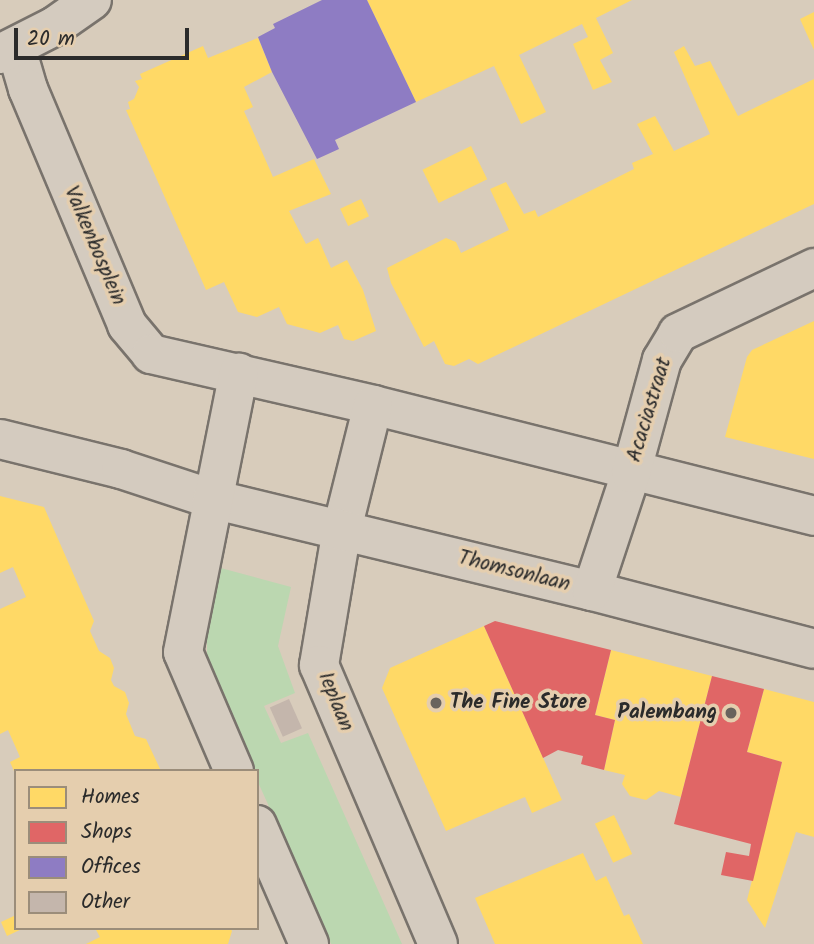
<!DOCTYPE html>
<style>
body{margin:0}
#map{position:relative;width:814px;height:944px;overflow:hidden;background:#d8ccbb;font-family:Kalam,sans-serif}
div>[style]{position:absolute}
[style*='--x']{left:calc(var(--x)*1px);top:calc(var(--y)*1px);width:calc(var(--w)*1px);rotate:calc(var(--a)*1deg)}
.green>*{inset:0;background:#bbd7b0}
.homes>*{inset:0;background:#ffd966;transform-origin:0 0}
.shops>*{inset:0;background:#e06666}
.offices>*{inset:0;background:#8e7cc3}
.building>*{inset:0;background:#c4b6ac;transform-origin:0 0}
.roads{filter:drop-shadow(2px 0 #79736c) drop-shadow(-2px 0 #79736c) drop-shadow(0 2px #79736c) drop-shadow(0 -2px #79736c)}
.minor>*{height:38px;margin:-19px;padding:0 19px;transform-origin:19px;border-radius:19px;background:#d4cbbf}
.tertiary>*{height:38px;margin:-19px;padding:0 19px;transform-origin:19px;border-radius:19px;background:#d4cbbf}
.dots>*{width:19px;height:19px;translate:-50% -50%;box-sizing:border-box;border:4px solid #e5ceae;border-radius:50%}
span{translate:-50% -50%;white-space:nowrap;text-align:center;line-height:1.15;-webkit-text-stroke:7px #e5ceae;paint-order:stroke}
.street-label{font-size:21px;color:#2b2b2b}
.poi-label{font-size:21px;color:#2b2b2b;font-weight:700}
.left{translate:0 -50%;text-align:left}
.right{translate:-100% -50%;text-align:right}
.legend{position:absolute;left:14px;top:769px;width:245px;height:161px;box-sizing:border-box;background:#e5ceae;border:2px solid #9b8d7a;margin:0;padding:9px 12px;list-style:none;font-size:21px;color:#2b2b2b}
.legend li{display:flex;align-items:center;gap:14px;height:35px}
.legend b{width:35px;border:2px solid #9b8d7a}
.scale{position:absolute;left:14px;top:28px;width:175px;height:32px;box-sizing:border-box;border:4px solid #2b2b2b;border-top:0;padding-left:9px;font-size:21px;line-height:24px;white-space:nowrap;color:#2b2b2b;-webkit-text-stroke:5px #e5ceae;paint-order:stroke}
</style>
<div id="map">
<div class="green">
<div style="clip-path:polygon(217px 567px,291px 587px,278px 646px,295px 693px,264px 706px,281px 743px,308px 733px,402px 944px,331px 944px,257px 780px,257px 771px,253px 771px,214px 684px,207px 655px,207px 618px)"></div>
</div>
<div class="homes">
<div style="clip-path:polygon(367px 0,632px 0,596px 18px,613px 53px,600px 60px,612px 82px,593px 90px,573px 44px,588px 37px,582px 24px,519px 55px,546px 112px,521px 124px,494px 66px,416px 102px)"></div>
<div style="clip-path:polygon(814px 12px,814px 50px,800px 19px)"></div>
<div style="clip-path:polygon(258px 38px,272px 72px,244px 87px,253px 107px,244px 111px,273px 177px,314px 159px,331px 194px,289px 211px,306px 244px,318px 238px,331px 268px,347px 260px,363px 290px,376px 331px,353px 341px,344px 339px,338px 325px,320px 333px,287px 324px,279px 307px,257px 317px,238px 312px,224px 282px,206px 290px,126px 110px,130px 109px,128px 102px,134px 99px,139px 87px,135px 81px,142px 79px,140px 74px,203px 46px,208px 58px)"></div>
<div style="clip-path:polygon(684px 46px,695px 66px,710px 61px,738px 116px,814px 79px,814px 204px,478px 364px,469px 359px,454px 366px,445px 364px,434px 341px,424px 347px,391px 283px,387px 268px,446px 238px,456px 242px,461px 253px,509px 230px,490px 189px,506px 182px,524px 214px,535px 210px,538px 217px,634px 169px,632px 163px,653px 154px,637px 124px,655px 116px,674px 151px,710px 134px,674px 52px)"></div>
<div style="left:471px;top:146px;width:37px;height:54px;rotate:64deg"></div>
<div style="left:361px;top:199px;width:19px;height:23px;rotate:65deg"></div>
<div style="clip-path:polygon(814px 321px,814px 459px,725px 437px,747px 357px,752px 350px)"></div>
<div style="clip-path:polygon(0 496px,44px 507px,94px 621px,90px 631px,99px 651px,110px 658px,114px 668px,111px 680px,114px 686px,125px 692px,129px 703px,126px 714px,135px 736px,146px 739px,161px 771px,14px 771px,10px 762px,20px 757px,8px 730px,0 734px,0 609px,26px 597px,13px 567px,0 573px)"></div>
<div style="clip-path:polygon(484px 626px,562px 800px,532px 813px,525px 797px,446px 831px,382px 688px,390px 668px)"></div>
<div style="clip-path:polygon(611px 650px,712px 676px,681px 797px,659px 791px,646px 800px,630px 796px,622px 784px,625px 775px,604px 770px,615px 720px,595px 715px)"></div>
<div style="clip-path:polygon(764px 689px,814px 702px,814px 837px,796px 832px,765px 928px,747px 900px,782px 762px,747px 752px)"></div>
<div style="left:614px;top:815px;width:43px;height:21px;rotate:65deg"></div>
<div style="clip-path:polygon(583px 853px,596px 881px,606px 876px,624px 916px,629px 914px,643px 944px,495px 944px,475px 898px)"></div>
<div style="clip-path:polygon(16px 915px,16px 928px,24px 928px,7px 936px,1px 922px)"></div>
<div style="clip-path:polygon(95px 928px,230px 928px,232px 931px,228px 944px,86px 944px,100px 937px)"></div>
</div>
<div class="shops">
<div style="clip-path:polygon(495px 621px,611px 650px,595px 715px,615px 720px,604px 770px,581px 764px,583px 756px,558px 750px,543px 758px,484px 626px)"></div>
<div style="clip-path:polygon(712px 676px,764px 689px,747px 752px,782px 762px,753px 881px,721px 875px,726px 852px,749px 856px,751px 844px,674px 824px)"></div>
</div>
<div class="offices">
<div style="clip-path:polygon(322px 0,367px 0,416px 102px,335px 140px,339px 149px,317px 159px,272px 72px,258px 37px,275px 28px,273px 24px)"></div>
</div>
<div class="building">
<div style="left:289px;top:699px;width:32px;height:21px;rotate:66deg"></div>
</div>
<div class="roads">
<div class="minor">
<div style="--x:16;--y:48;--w:43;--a:73.7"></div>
<div style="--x:28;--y:89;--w:256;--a:67.2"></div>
<div style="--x:127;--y:325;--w:38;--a:50"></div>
<div style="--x:151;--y:354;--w:228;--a:12.9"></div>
<div style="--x:373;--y:405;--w:455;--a:14.1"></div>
<div style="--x:373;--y:405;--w:128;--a:104"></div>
<div style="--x:342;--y:529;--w:138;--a:99.6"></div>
<div style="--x:319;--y:665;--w:303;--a:66.9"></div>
<div style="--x:0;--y:439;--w:125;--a:13.9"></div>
<div style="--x:121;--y:469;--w:96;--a:18.2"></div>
<div style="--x:212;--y:499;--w:391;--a:13.6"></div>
<div style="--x:592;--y:591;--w:229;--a:14.6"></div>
<div style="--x:592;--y:591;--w:124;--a:-71.7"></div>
<div style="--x:631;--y:473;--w:117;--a:-74.7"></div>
<div style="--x:662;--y:360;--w:31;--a:-59"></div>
<div style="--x:678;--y:333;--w:151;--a:-25.5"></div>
<div style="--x:234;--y:771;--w:129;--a:-113.2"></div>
<div style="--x:183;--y:652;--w:285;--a:-78.7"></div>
<div style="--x:257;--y:825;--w:130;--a:66.4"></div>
</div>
<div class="tertiary">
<div style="--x:0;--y:54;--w:62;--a:-27"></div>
<div style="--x:55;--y:26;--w:45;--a:-35.1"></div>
</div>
</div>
<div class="dots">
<div style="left:436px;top:703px;background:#68635d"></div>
<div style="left:731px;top:713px;background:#68635d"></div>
</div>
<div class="street-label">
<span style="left:94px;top:246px;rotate:67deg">Valkenbosplein</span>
<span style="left:650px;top:410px;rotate:-73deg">Acaciastraat</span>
<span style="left:514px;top:572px;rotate:14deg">Thomsonlaan</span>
<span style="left:335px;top:702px;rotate:68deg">Ieplaan</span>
</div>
<div class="poi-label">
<span class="left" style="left:450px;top:703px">The Fine Store</span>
<span class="right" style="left:717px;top:713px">Palembang</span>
</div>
<ul class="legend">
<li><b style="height:19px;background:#ffd966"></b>Homes</li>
<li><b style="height:19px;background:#e06666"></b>Shops</li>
<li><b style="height:19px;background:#8e7cc3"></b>Offices</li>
<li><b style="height:19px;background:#c4b6ac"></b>Other</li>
</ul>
<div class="scale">20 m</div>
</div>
